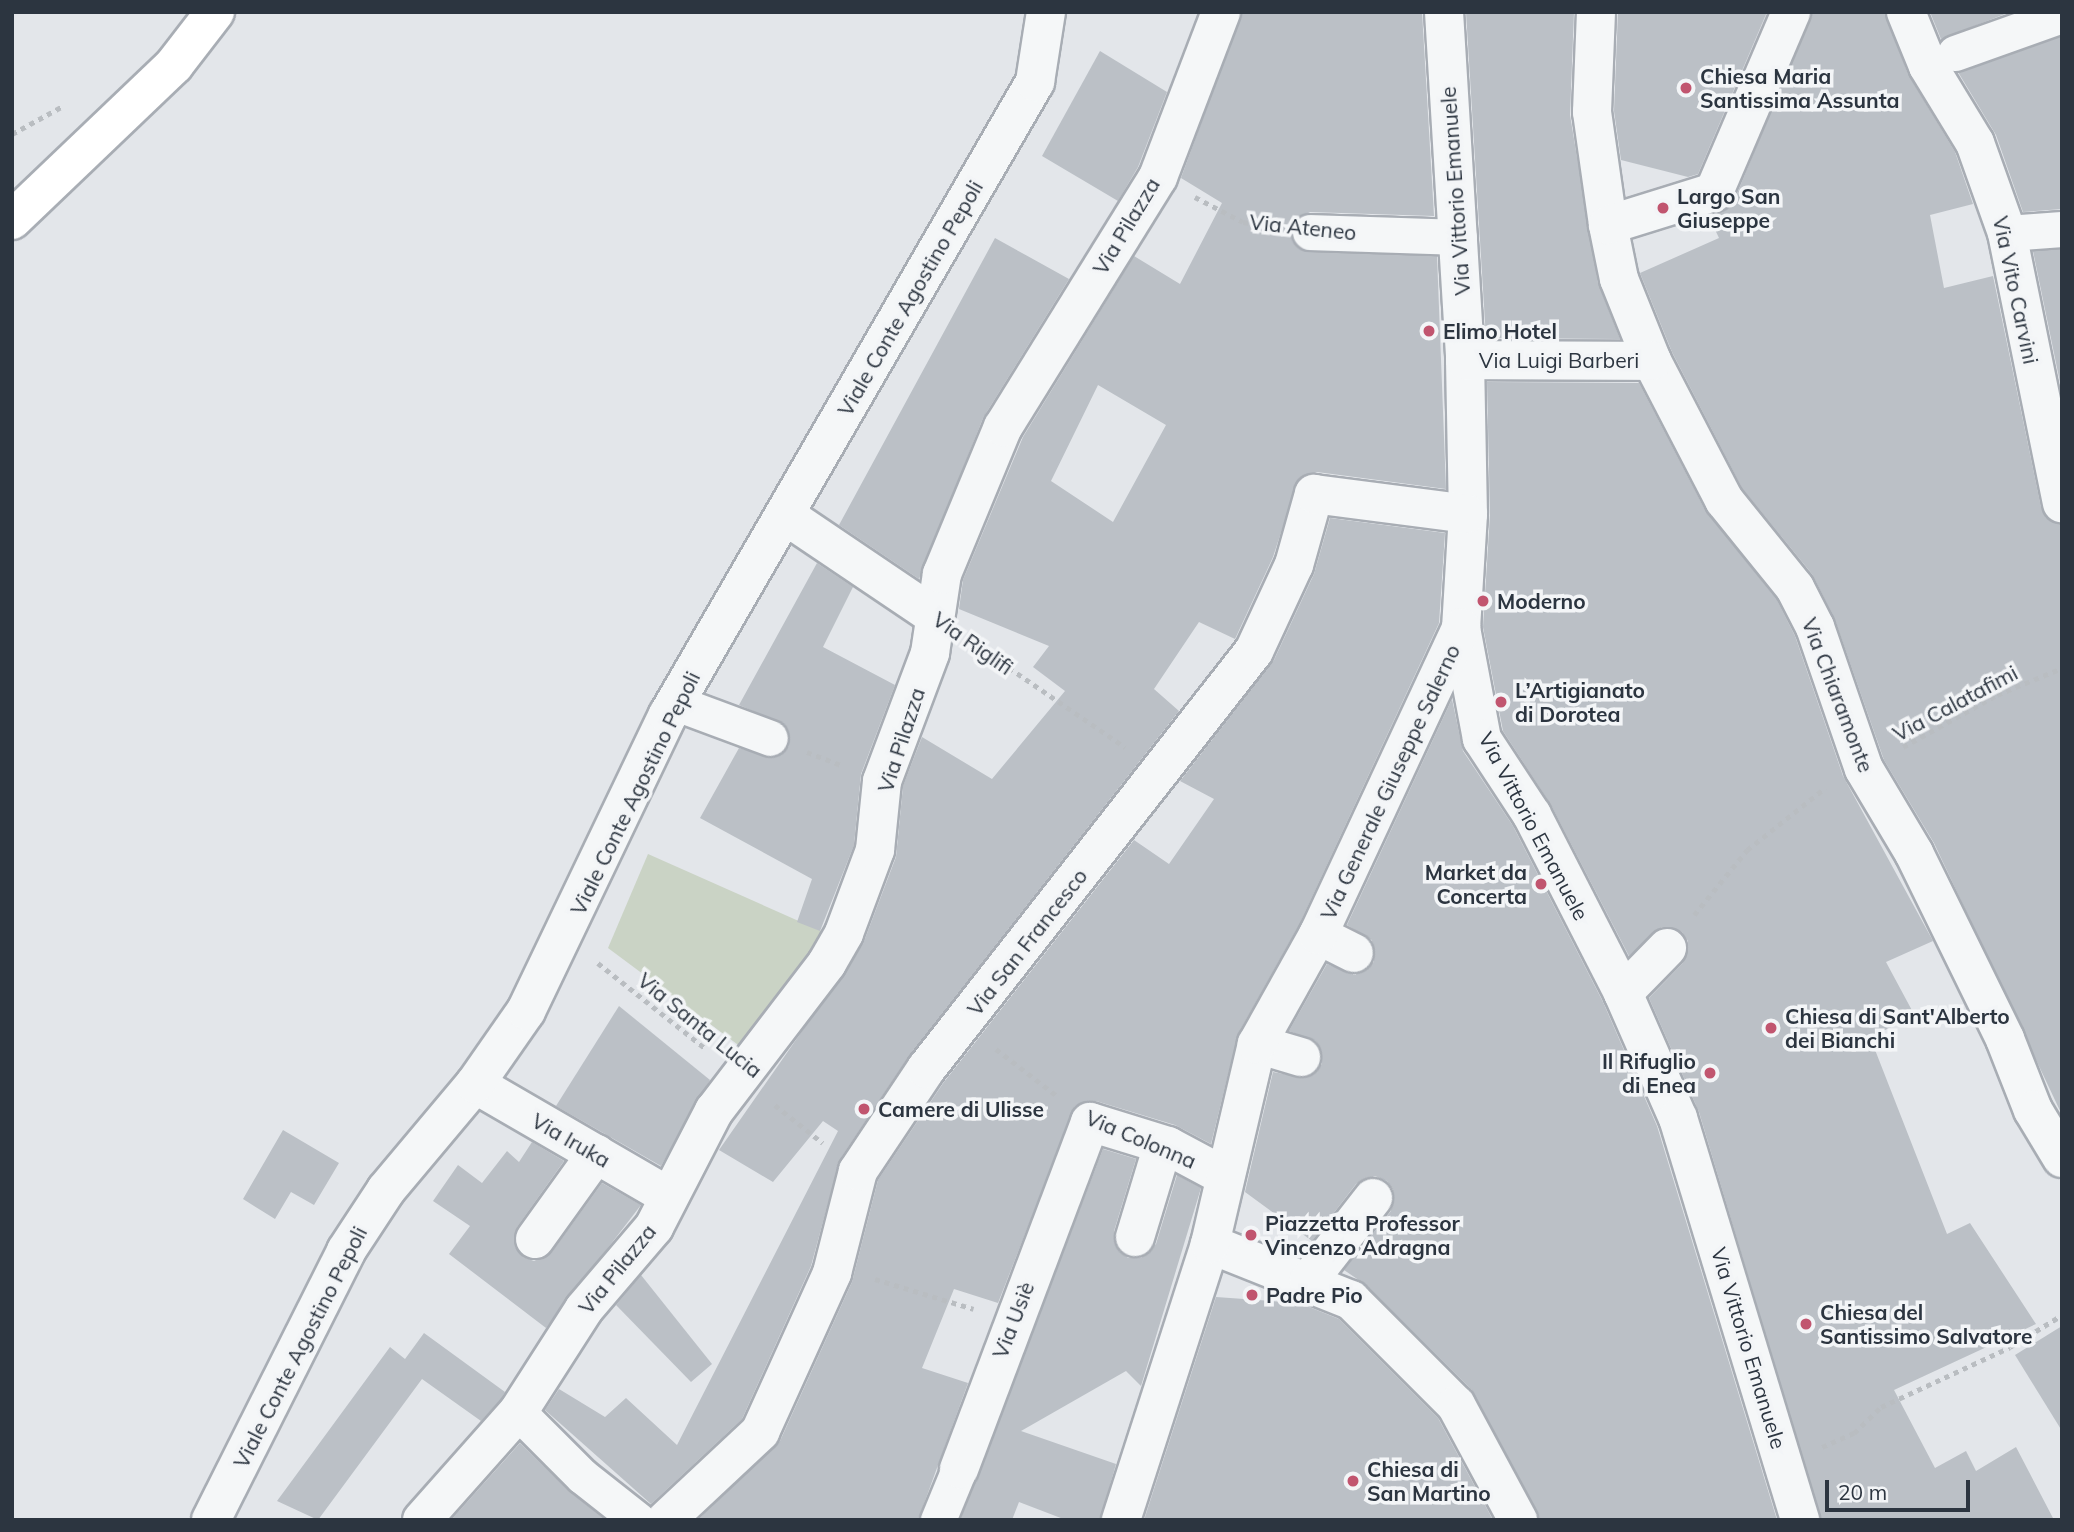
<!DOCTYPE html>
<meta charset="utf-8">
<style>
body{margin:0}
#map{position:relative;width:2074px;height:1532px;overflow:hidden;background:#e3e6ea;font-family:Mulish,sans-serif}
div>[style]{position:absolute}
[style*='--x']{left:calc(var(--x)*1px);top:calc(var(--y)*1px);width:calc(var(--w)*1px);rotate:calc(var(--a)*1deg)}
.green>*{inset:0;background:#cad3c5}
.building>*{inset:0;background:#bbc0c6}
.path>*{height:4.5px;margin-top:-2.25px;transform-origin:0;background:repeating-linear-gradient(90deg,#b9bdc1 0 5px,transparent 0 10px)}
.roads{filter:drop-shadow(2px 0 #a8adb4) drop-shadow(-2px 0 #a8adb4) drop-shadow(0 2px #a8adb4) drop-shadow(0 -2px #a8adb4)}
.pedestrian>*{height:35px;margin:-17.5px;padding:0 17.5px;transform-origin:17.5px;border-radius:17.5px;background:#f5f7f8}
.minor>*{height:38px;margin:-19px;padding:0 19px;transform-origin:19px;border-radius:19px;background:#f5f7f8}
.tertiary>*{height:38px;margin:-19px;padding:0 19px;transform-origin:19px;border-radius:19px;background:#f5f7f8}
.secondary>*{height:38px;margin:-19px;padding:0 19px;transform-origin:19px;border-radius:19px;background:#fff}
.dots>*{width:19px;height:19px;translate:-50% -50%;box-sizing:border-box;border:4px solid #f3f5f7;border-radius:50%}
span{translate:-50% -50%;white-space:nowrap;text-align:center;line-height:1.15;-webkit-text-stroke:7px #f3f5f7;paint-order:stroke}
.poi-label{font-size:21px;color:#2c3540;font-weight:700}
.left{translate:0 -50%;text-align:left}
.right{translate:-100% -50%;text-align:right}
.street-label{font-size:21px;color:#2c3540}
.frame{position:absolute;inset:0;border:14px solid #2c3540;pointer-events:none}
.scale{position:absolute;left:1825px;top:1480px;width:145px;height:32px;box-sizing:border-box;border:4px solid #2c3540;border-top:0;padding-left:9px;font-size:21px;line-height:24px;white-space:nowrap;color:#2c3540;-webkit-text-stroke:5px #f3f5f7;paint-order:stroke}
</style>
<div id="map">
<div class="green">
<div style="clip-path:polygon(648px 854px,828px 934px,745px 1050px,608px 948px)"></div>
</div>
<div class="building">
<div style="clip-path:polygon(evenodd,1242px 12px,1422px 12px,1434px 216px,1310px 212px,1293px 221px,1290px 232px,1293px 242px,1309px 252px,1437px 256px,1446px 489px,1317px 472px,1298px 480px,1273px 557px,1235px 639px,1199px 622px,1154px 689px,1179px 711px,909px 1056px,840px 1159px,811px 1266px,742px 1419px,651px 1504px,545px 1410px,559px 1389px,605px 1417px,626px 1398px,677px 1445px,838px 1131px,823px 1121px,773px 1182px,719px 1150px,863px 944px,896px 857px,903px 786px,922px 737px,992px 779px,1065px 691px,1033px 667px,1049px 646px,959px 609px,963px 580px,1023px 437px,1134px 256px,1180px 284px,1222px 203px,1181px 178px,1242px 12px,1098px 385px,1166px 425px,1113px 522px,1051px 481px,1098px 385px)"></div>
<div style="clip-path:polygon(1466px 12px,1574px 12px,1570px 115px,1598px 283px,1620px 339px,1486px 338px)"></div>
<div style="clip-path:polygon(1618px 12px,1767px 12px,1698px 174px,1688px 177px,1621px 160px,1614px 111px)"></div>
<div style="clip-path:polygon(1812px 12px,1885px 12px,1908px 74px,1955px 152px,1973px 204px,1930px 215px,1944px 288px,1993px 276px,2041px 507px,2046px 518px,2062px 524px,2062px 1115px,1934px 843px,1884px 760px,1834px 617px,1812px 574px,1742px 488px,1672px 352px,1640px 273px,1719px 238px,1709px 217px,1734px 201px)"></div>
<div style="clip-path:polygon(1930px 12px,2010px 12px,1941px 39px)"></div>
<div style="clip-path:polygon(2062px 36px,2062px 209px,2023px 212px,1996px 135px,1958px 72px)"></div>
<div style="clip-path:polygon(1100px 51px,1167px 92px,1138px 167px,1118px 201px,1042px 156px)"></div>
<div style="clip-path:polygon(995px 238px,1069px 279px,983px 418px,919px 579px,839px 525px)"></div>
<div style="clip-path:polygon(2062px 249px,2062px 392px,2033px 251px)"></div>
<div style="clip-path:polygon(1487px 382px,1639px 383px,1705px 510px,1777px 600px,1795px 636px,1843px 776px,1933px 941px,1886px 962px,1915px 1016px,1870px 1037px,1947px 1234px,1970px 1223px,2036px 1324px,1894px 1390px,1935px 1468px,1966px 1451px,1976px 1471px,2016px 1447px,2054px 1520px,1821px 1520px,1699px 1112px,1649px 998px,1683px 963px,1688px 941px,1682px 932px,1662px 927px,1629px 956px,1551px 805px,1503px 731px,1483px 627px,1490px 515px)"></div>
<div style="clip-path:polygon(1330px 518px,1445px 533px,1439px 623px,1299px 925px,1238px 1034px,1211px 1144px,1175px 1125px,1096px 1101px,1075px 1106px,998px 1303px,954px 1289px,922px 1368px,968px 1383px,918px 1520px,698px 1520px,780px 1441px,852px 1282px,878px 1180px,944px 1082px,1134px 840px,1169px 864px,1214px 799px,1180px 781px,1274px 660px,1314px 574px)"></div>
<div style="clip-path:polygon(817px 563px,853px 587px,823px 647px,895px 685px,861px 774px,854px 845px,820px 931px,797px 922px,812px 879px,700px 818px,739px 748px,773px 758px,789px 746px,785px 725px,739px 705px)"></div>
<div style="clip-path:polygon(1452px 699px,1463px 751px,1513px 826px,1603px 1002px,1657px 1126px,1777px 1520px,1540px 1520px,1472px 1390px,1366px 1285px,1344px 1270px,1391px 1211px,1393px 1190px,1387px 1181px,1375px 1176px,1356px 1184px,1312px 1241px,1245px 1192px,1273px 1072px,1305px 1078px,1322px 1064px,1316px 1041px,1289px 1031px,1327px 964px,1355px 975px,1374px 962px,1372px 940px,1347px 925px)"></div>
<div style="clip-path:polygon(619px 1006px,710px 1080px,661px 1166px,556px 1106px)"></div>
<div style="clip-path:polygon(283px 1130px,339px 1163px,314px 1205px,291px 1192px,275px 1219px,243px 1199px)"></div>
<div style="clip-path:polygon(532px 1142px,564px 1161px,517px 1227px,515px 1247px,523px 1257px,534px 1261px,552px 1252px,602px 1183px,641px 1205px,546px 1328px,449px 1254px,470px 1226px,433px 1201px,458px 1165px,482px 1183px,507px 1151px,519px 1162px)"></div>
<div style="clip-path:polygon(1103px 1149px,1136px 1159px,1114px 1231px,1119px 1251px,1128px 1258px,1141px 1258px,1156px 1244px,1177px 1175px,1201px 1188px,1141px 1386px,1126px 1371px,1021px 1431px,1116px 1464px,1100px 1520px,1066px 1520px,1019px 1502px,1012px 1520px,960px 1520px)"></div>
<div style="clip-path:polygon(641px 1275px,712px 1364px,691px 1382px,616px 1305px)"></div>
<div style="clip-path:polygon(1216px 1297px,1299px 1303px,1339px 1319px,1438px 1418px,1493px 1520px,1144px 1520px)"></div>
<div style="clip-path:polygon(2062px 1326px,2062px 1431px,2015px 1355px)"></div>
<div style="clip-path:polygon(424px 1333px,505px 1392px,501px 1399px,481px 1421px,422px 1379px,318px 1520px,277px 1501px,390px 1347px,405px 1359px)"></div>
<div style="clip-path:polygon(520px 1443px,568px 1490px,605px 1520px,451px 1520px)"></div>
</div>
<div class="path">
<div style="--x:12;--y:134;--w:58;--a:-28.8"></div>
<div style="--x:1195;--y:197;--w:54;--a:27.5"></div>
<div style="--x:1243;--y:222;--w:25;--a:9"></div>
<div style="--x:976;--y:645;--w:181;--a:34.4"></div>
<div style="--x:1903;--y:747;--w:107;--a:-29"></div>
<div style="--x:1997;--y:695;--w:70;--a:-22.6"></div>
<div style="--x:807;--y:752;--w:36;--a:21"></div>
<div style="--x:1694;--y:915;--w:84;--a:-50.8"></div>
<div style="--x:1747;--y:850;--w:100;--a:-38.5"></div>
<div style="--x:598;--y:963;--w:138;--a:38.5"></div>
<div style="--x:996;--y:1049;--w:76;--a:37.5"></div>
<div style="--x:775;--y:1105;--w:61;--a:38.4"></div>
<div style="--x:875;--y:1279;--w:103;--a:16.9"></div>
<div style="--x:1822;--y:1447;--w:35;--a:-24"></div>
<div style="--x:1854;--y:1433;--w:37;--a:-44"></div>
<div style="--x:1881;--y:1407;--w:142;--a:-24.9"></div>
<div style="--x:2010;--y:1347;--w:61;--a:-31.6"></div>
</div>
<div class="roads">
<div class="pedestrian">
<div style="--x:1955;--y:53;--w:114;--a:-19.6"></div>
<div style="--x:1310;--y:232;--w:149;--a:1.9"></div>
<div style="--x:2007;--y:233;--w:55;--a:-4.2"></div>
<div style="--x:676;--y:703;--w:100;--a:20.4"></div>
<div style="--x:518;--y:1412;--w:91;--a:45"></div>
<div style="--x:582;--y:1476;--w:71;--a:38.2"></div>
<div style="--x:938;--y:1520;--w:55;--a:-67.6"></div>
</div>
<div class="minor">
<div style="--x:1444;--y:12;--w:349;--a:86.5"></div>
<div style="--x:1465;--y:360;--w:154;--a:88.9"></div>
<div style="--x:1468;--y:514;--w:114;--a:93.5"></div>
<div style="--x:1461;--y:628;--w:113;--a:79.3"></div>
<div style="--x:1482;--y:739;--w:91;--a:56.7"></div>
<div style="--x:1532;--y:815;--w:200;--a:62.9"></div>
<div style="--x:1623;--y:993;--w:137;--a:66.3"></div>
<div style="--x:1678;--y:1118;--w:420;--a:73.1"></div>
<div style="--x:1596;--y:12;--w:100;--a:92.3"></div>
<div style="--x:1592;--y:112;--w:114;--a:81.9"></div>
<div style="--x:1608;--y:225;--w:55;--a:78.5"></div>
<div style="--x:1619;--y:279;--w:88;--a:68.1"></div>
<div style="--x:1652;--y:361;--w:157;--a:62.6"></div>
<div style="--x:1724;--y:500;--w:113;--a:51.1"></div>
<div style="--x:1795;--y:588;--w:44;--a:62.9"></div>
<div style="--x:1815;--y:627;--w:150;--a:71"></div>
<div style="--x:1864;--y:769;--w:98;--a:59.2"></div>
<div style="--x:1914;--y:853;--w:207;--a:63.9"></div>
<div style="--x:2005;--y:1039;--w:76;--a:68.5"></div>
<div style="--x:2033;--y:1110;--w:56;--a:58.9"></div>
<div style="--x:1906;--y:12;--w:58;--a:67.8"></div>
<div style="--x:1928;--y:66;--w:90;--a:58.6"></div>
<div style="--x:1975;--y:143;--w:96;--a:70.4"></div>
<div style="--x:2007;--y:233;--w:276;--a:78.5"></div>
<div style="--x:1608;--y:225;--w:111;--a:-17.3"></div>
<div style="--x:1714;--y:192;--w:196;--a:-66.8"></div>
<div style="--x:1465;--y:360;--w:187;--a:0.3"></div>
<div style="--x:785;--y:515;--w:179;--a:34"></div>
<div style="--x:1318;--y:935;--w:40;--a:26.6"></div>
<div style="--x:1623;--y:993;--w:63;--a:-45.6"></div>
<div style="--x:1257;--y:1044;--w:46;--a:16.5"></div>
<div style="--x:475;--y:1084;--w:223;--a:30.1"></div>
<div style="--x:1135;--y:1237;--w:96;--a:-73.1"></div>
<div style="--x:535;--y:1239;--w:105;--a:-54.3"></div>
<div style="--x:1210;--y:1244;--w:152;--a:21.7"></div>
<div style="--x:1351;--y:1300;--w:148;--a:45"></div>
<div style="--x:1456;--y:1405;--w:131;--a:61.7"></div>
<div style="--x:1309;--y:1280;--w:104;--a:-52"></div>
<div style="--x:959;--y:1469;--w:371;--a:-69.3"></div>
<div style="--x:1090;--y:1122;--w:82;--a:17.1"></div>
<div style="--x:1168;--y:1146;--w:61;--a:28.2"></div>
<div style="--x:422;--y:1520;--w:144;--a:-48.4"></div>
<div style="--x:518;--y:1412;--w:122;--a:-57.3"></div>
<div style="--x:584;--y:1309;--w:108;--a:-49.5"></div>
<div style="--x:654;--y:1227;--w:131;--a:-62.7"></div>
<div style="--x:714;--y:1111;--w:186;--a:-52.6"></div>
<div style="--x:827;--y:963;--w:34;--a:-60"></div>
<div style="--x:844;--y:933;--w:89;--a:-69.5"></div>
<div style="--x:875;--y:850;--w:69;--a:-84.2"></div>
<div style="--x:882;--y:781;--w:137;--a:-69.4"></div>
<div style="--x:930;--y:653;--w:80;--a:-81.4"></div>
<div style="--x:942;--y:574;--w:159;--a:-67.5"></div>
<div style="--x:1003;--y:427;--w:294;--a:-58.2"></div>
<div style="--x:1158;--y:177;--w:177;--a:-69.1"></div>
<div style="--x:666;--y:1520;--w:129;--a:-43.1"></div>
<div style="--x:760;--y:1432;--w:175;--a:-65.6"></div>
<div style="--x:832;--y:1273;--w:105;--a:-75.7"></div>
<div style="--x:858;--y:1171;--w:123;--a:-56.3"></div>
<div style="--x:926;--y:1069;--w:531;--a:-51.88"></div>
<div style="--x:1254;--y:651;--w:95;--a:-65.1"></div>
<div style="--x:1294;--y:565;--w:74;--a:-74.3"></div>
<div style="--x:1314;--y:494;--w:155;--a:7.4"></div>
<div style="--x:1121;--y:1520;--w:290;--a:-72.1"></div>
<div style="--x:1210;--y:1244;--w:205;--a:-76.8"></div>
<div style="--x:1257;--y:1044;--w:125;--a:-60.8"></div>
<div style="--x:1318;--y:935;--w:339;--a:-65"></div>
</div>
<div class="tertiary">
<div style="--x:211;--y:1520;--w:301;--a:-63.3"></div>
<div style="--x:346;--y:1251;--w:73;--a:-56.7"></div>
<div style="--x:386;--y:1190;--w:138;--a:-50"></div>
<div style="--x:475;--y:1084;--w:89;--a:-55.1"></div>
<div style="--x:526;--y:1011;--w:328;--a:-64.4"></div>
<div style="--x:668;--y:715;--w:732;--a:-59.9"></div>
<div style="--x:1035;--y:82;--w:71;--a:-81.1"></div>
</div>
<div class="secondary">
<div style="--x:12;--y:220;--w:224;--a:-43.7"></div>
<div style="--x:174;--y:65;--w:67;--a:-52.3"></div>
</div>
</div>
<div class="dots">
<div style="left:1686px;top:88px;background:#c1556f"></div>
<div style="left:1663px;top:208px;background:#c1556f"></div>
<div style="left:1429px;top:331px;background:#c1556f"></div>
<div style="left:1483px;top:601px;background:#c1556f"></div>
<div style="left:1501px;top:702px;background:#c1556f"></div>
<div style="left:1541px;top:884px;background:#c1556f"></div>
<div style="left:1771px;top:1028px;background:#c1556f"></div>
<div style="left:1710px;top:1073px;background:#c1556f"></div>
<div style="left:864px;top:1109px;background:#c1556f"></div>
<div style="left:1251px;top:1235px;background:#c1556f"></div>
<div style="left:1252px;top:1295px;background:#c1556f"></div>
<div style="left:1806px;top:1324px;background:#c1556f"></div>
<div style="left:1353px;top:1481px;background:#c1556f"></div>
</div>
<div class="poi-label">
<span class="left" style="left:1700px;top:88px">Chiesa Maria<br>Santissima Assunta</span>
<span class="left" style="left:1677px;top:208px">Largo San<br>Giuseppe</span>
<span class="left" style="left:1443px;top:331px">Elimo Hotel</span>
<span class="left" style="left:1497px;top:601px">Moderno</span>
<span class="left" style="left:1515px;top:702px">L’Artigianato<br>di Dorotea</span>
<span class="right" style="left:1527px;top:884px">Market da<br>Concerta</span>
<span class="left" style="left:1785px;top:1028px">Chiesa di Sant'Alberto<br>dei Bianchi</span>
<span class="right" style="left:1696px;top:1073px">Il Rifuglio<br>di Enea</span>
<span class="left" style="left:878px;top:1109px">Camere di Ulisse</span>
<span class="left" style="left:1265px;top:1235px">Piazzetta Professor<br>Vincenzo Adragna</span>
<span class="left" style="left:1266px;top:1295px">Padre Pio</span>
<span class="left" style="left:1820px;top:1324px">Chiesa del<br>Santissimo Salvatore</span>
<span class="left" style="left:1367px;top:1481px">Chiesa di<br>San Martino</span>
</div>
<div class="street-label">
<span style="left:1455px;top:191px;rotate:-94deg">Via Vittorio Emanuele</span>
<span style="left:1126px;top:226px;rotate:-59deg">Via Pilazza</span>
<span style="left:1303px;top:227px;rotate:6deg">Via Ateneo</span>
<span style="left:2016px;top:290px;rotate:78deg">Via Vito Carvini</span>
<span style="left:910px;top:298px;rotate:-60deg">Viale Conte Agostino Pepoli</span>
<span style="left:1559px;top:360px">Via Luigi Barberi</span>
<span style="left:973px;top:643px;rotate:35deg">Via Riglifi</span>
<span style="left:1838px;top:695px;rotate:69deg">Via Chiaramonte</span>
<span style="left:1955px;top:703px;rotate:-28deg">Via Calatafimi</span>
<span style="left:901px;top:740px;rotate:-72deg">Via Pilazza</span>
<span style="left:1390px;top:782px;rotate:-65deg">Via Generale Giuseppe Salerno</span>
<span style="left:635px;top:793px;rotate:-64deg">Viale Conte Agostino Pepoli</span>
<span style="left:1534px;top:826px;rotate:62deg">Via Vittorio Emanuele</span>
<span style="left:1027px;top:942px;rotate:-52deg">Via San Francesco</span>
<span style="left:700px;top:1025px;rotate:39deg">Via Santa Lucia</span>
<span style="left:1141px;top:1139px;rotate:23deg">Via Colonna</span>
<span style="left:571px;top:1140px;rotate:30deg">Via Iruka</span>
<span style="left:617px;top:1269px;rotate:-51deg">Via Pilazza</span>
<span style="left:1013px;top:1320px;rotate:-69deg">Via Usiè</span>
<span style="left:300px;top:1347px;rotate:-63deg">Viale Conte Agostino Pepoli</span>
<span style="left:1749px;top:1348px;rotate:73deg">Via Vittorio Emanuele</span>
</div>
<div class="frame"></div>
<div class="scale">20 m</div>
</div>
